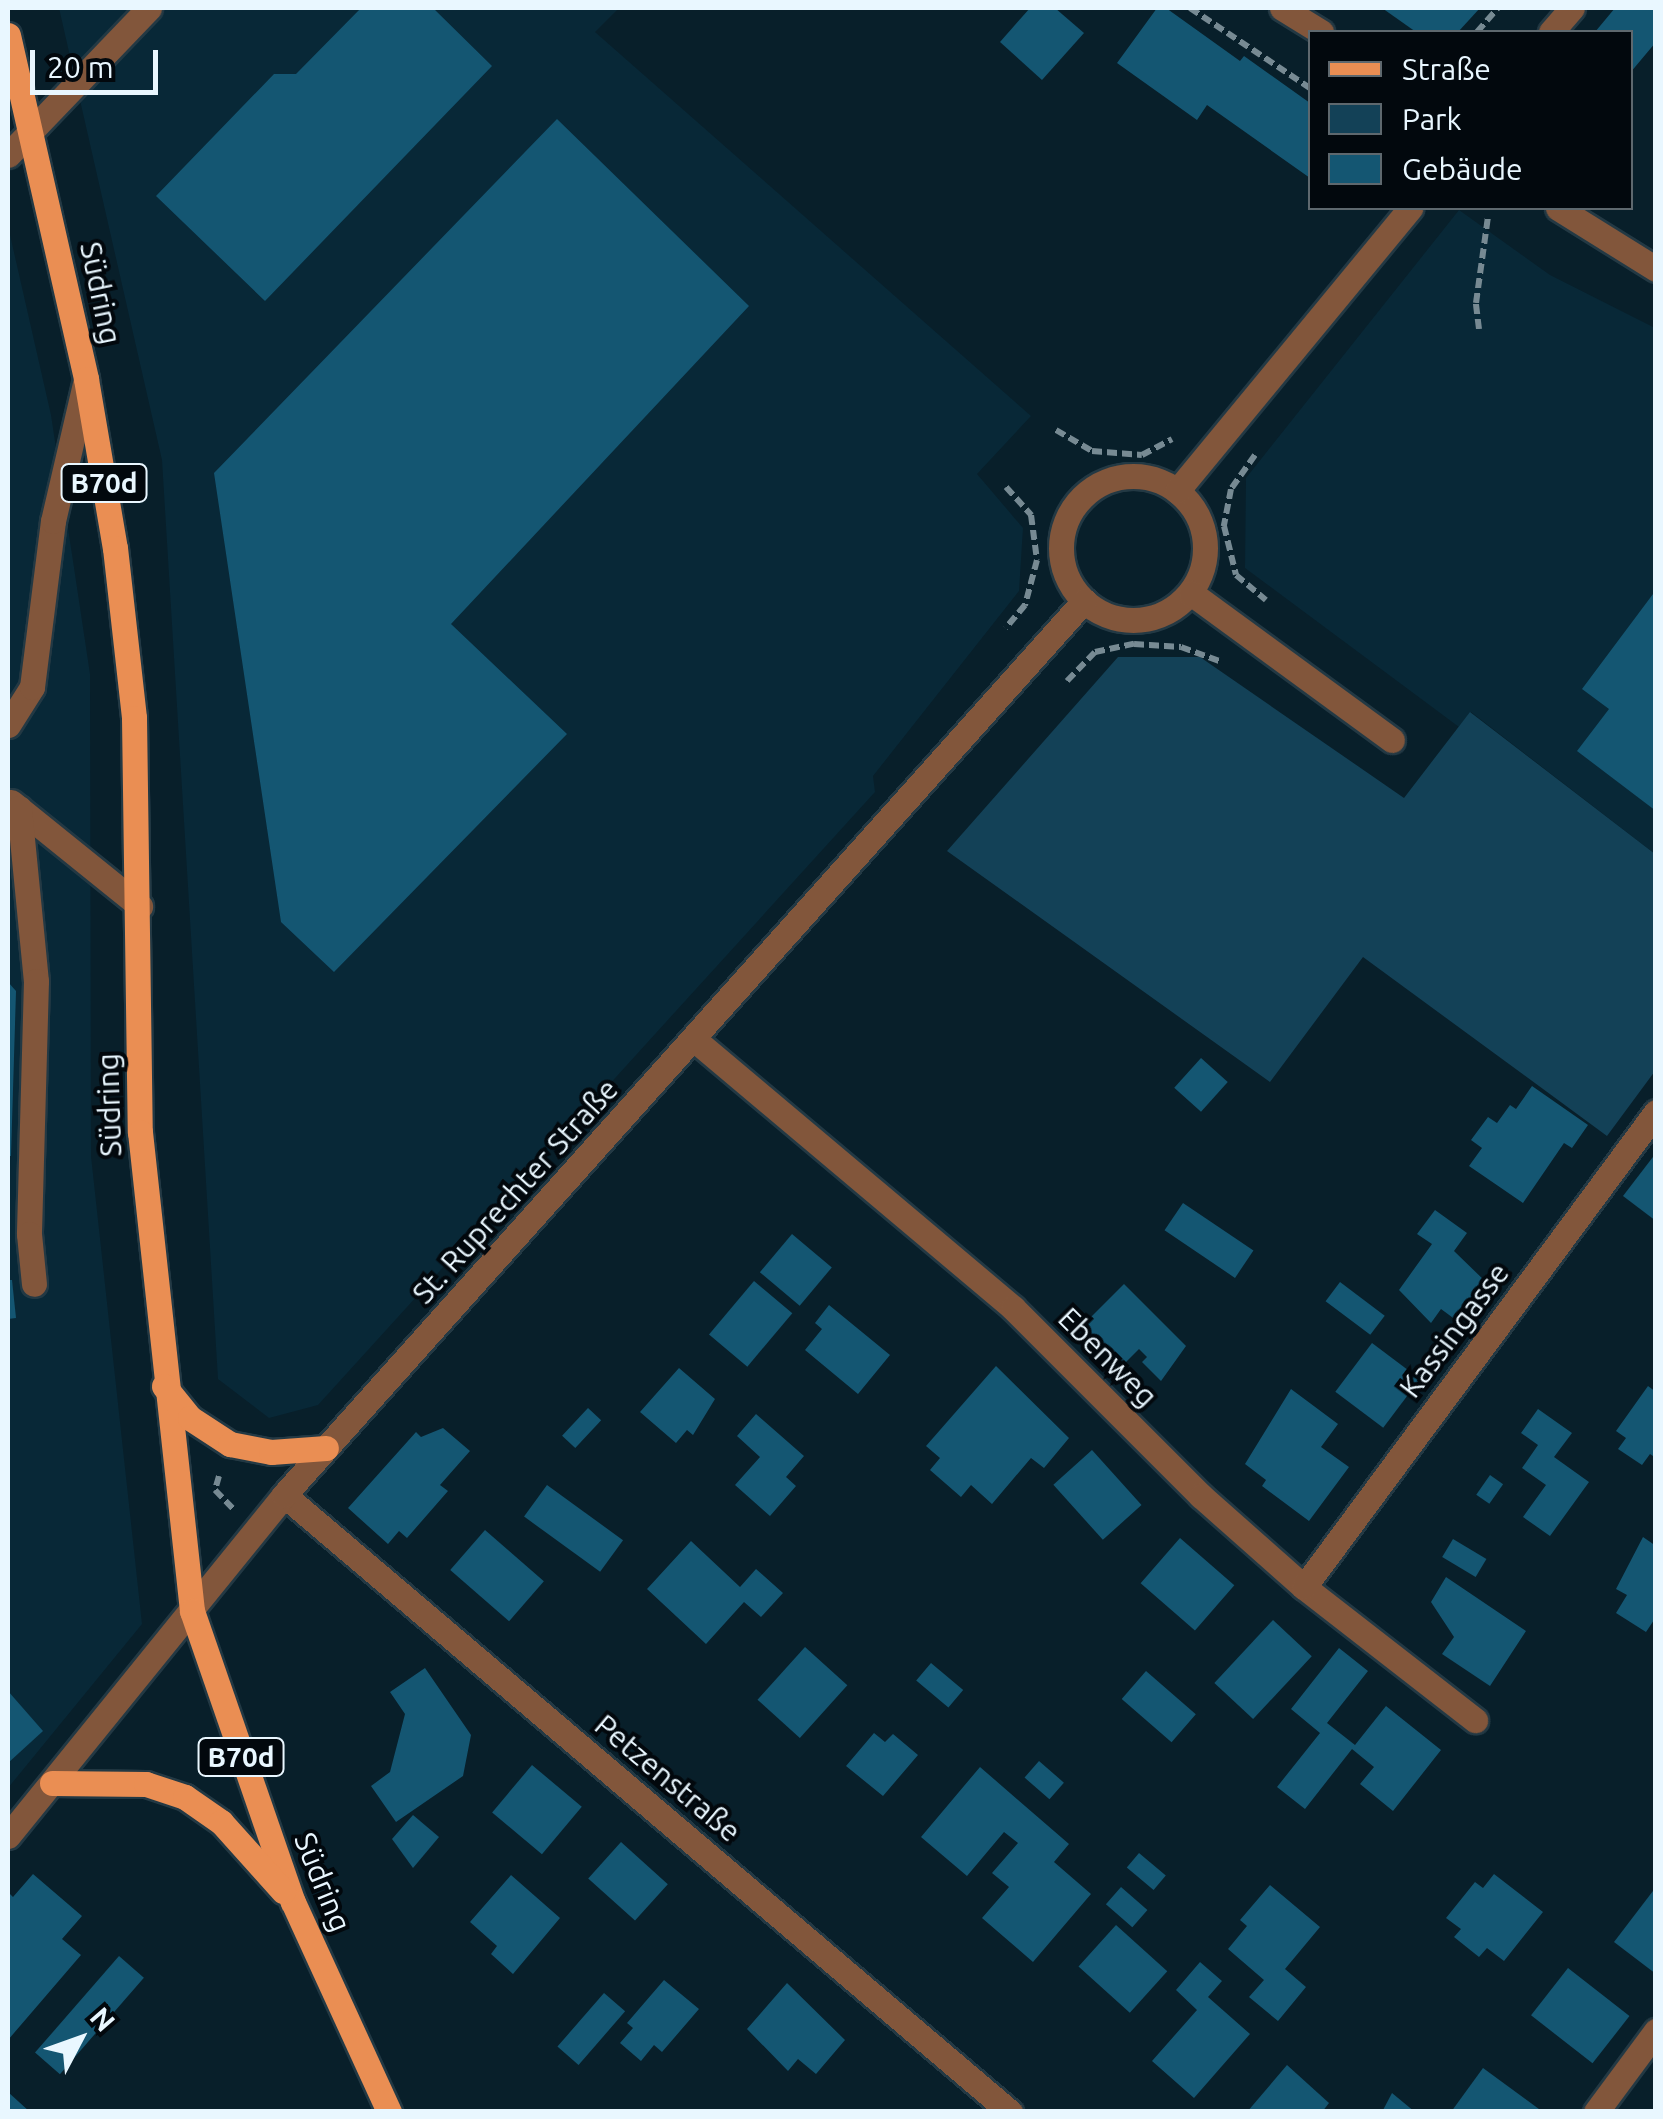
<!DOCTYPE html>
<meta charset="utf-8">
<style>
body{margin:0}
#map{position:relative;width:1663px;height:2119px;overflow:hidden;background:#081f2a;font-family:Ubuntu,sans-serif}
div>[style]{position:absolute}
[style*='--x']{left:calc(var(--x)*1px);top:calc(var(--y)*1px);width:calc(var(--w)*1px);rotate:calc(var(--a)*1deg)}
.built>*{inset:0;background:#082837}
.green>*{inset:0;background:#134157}
.building>*{inset:0;background:#145672;transform-origin:0 0}
.path>*{height:6px;margin-top:-3px;transform-origin:0;background:repeating-linear-gradient(90deg,#778a93 0 10px,transparent 0 15px)}
.roads{filter:drop-shadow(2px 0 #233944) drop-shadow(-2px 0 #233944) drop-shadow(0 2px #233944) drop-shadow(0 -2px #233944)}
.minor>*{height:25px;margin:-12.5px;padding:0 12.5px;transform-origin:12.5px;border-radius:12.5px;background:#82563b}
.minor>.ring{margin:-12.5px;padding:0;box-sizing:content-box;background:none;border:25px solid #82563b;border-radius:50%}
.major>*{height:25px;margin:-12.5px;padding:0 12.5px;transform-origin:12.5px;border-radius:12.5px;background:#ea8e53}
span{translate:-50% -50%;white-space:nowrap;text-align:center;line-height:1.15;-webkit-text-stroke:8px #02080d;paint-order:stroke}
.shield-label span{padding:2px 8px;background:#02080d;border:2px solid;border-radius:8px;-webkit-text-stroke-width:0}
.shield-label{font-size:28px;color:#e9f7ff;font-weight:700}
.street-label{font-size:30px;color:#e9f7ff}
.frame{position:absolute;inset:0;border:10px solid #e9f7ff;pointer-events:none}
.legend{position:absolute;left:1308px;top:30px;width:325px;height:180px;box-sizing:border-box;background:#02080d;border:2px solid #5e686e;margin:0;padding:12px 18px;list-style:none;font-size:30px;color:#e9f7ff}
.legend li{display:flex;align-items:center;gap:20px;height:50px}
.legend b{width:50px;border:2px solid #5e686e}
.north{position:absolute;left:30px;top:1989px;width:100px;height:100px;-webkit-text-stroke:8px #02080d;paint-order:stroke;rotate:49deg;font-size:28px;font-weight:700;line-height:40px;text-align:center;color:#e9f7ff}
.north::after{content:'';display:block;margin:auto;width:35px;height:45px;background:#e9f7ff;clip-path:polygon(50% 0,100% 100%,50% 72%,0 100%)}
.scale{position:absolute;left:30px;top:50px;width:128px;height:45px;box-sizing:border-box;border:5px solid #e9f7ff;border-top:0;padding-left:12px;font-size:30px;line-height:35px;white-space:nowrap;color:#e9f7ff;-webkit-text-stroke:8px #02080d;paint-order:stroke}
</style>
<div id="map">
<div class="built">
<div style="clip-path:polygon(59px 8px,619px 8px,595px 32px,1031px 416px,977px 474px,1023px 528px,1019px 591px,873px 776px,875px 792px,318px 1405px,269px 1418px,218px 1379px,162px 460px)"></div>
<div style="clip-path:polygon(1459px 210px,1550px 275px,1655px 328px,1655px 854px,1471px 712px,1459px 727px,1245px 568px,1246px 478px)"></div>
<div style="clip-path:polygon(8px 226px,51px 415px,90px 674px,91px 1156px,142px 1624px,8px 1788px)"></div>
</div>
<div class="green">
<div style="clip-path:polygon(1118px 657px,1200px 657px,1404px 798px,1470px 712px,1655px 854px,1655px 1071px,1607px 1136px,1363px 957px,1270px 1082px,947px 851px)"></div>
</div>
<div class="building">
<div style="clip-path:polygon(361px 8px,433px 8px,492px 66px,265px 301px,156px 196px,274px 74px,296px 74px)"></div>
<div style="clip-path:polygon(1030px 8px,1055px 8px,1084px 33px,1042px 80px,1000px 42px)"></div>
<div style="clip-path:polygon(1157px 8px,1166px 8px,1240px 61px,1244px 56px,1310px 103px,1310px 178px,1207px 105px,1197px 120px,1117px 63px)"></div>
<div style="clip-path:polygon(1382px 8px,1480px 8px,1458px 32px,1416px 32px)"></div>
<div style="clip-path:polygon(1615px 8px,1656px 8px,1656px 42px,1630px 73px,1630px 32px,1595px 32px)"></div>
<div style="clip-path:polygon(557px 119px,749px 306px,451px 624px,567px 734px,334px 972px,281px 922px,214px 473px)"></div>
<div style="clip-path:polygon(1656px 590px,1656px 811px,1577px 751px,1609px 709px,1582px 689px)"></div>
<div style="clip-path:polygon(8px 982px,16px 991px,11px 1156px,8px 1156px)"></div>
<div style="left:1201px;top:1058px;width:36px;height:40px;rotate:42deg"></div>
<div style="clip-path:polygon(1532px 1086px,1588px 1125px,1572px 1148px,1564px 1143px,1523px 1203px,1469px 1166px,1482px 1148px,1471px 1140px,1488px 1117px,1497px 1123px,1510px 1105px,1516px 1109px)"></div>
<div style="clip-path:polygon(1656px 1153px,1656px 1221px,1623px 1196px)"></div>
<div style="left:1183px;top:1203px;width:85px;height:33px;rotate:34deg"></div>
<div style="clip-path:polygon(1435px 1210px,1467px 1233px,1454px 1251px,1488px 1284px,1460px 1323px,1441px 1309px,1431px 1323px,1399px 1290px,1432px 1244px,1417px 1234px)"></div>
<div style="left:792px;top:1234px;width:52px;height:50px;rotate:40deg"></div>
<div style="clip-path:polygon(8px 1280px,12px 1280px,16px 1318px,8px 1319px)"></div>
<div style="left:754px;top:1281px;width:50px;height:70px;rotate:40deg"></div>
<div style="left:1340px;top:1282px;width:56px;height:24px;rotate:37deg"></div>
<div style="clip-path:polygon(1124px 1284px,1186px 1346px,1161px 1381px,1142px 1362px,1147px 1357px,1139px 1349px,1119px 1369px,1080px 1328px)"></div>
<div style="clip-path:polygon(829px 1305px,890px 1355px,858px 1394px,805px 1350px,822px 1329px,815px 1323px)"></div>
<div style="left:1372px;top:1343px;width:60px;height:61px;rotate:37deg"></div>
<div style="clip-path:polygon(996px 1366px,1069px 1438px,1044px 1468px,1031px 1458px,992px 1504px,971px 1485px,961px 1497px,930px 1470px,940px 1458px,926px 1446px)"></div>
<div style="clip-path:polygon(679px 1368px,715px 1399px,693px 1435px,687px 1430px,676px 1443px,640px 1412px)"></div>
<div style="clip-path:polygon(1648px 1386px,1656px 1392px,1656px 1458px,1650px 1454px,1642px 1465px,1618px 1449px,1626px 1438px,1616px 1431px)"></div>
<div style="clip-path:polygon(1291px 1389px,1338px 1424px,1321px 1447px,1349px 1467px,1309px 1521px,1262px 1486px,1266px 1480px,1245px 1464px)"></div>
<div style="left:588px;top:1408px;width:18px;height:38px;rotate:43deg"></div>
<div style="clip-path:polygon(1538px 1409px,1572px 1433px,1554px 1457px,1589px 1482px,1550px 1536px,1523px 1517px,1546px 1485px,1522px 1468px,1538px 1445px,1521px 1433px)"></div>
<div style="clip-path:polygon(756px 1414px,804px 1456px,786px 1477px,796px 1486px,770px 1516px,735px 1485px,760px 1457px,737px 1436px)"></div>
<div style="clip-path:polygon(443px 1428px,470px 1451px,440px 1485px,448px 1491px,407px 1538px,399px 1531px,388px 1544px,348px 1508px,416px 1432px,421px 1437px)"></div>
<div style="left:1092px;top:1450px;width:74px;height:52px;rotate:48deg"></div>
<div style="left:1490px;top:1475px;width:16px;height:24px;rotate:35deg"></div>
<div style="left:547px;top:1485px;width:94px;height:39px;rotate:36deg"></div>
<div style="left:485px;top:1530px;width:78px;height:53px;rotate:41deg"></div>
<div style="clip-path:polygon(1643px 1537px,1656px 1546px,1656px 1617px,1646px 1632px,1616px 1613px,1627px 1595px,1616px 1589px)"></div>
<div style="left:1180px;top:1538px;width:72px;height:60px;rotate:41deg"></div>
<div style="left:1453px;top:1539px;width:39px;height:21px;rotate:31deg"></div>
<div style="clip-path:polygon(691px 1541px,740px 1587px,756px 1569px,783px 1593px,761px 1617px,744px 1602px,706px 1644px,647px 1589px)"></div>
<div style="clip-path:polygon(1446px 1577px,1526px 1631px,1490px 1686px,1442px 1654px,1454px 1637px,1431px 1602px)"></div>
<div style="left:1273px;top:1620px;width:53px;height:86px;rotate:43deg"></div>
<div style="left:805px;top:1647px;width:57px;height:71px;rotate:42deg"></div>
<div style="clip-path:polygon(1339px 1648px,1368px 1671px,1327px 1723px,1355px 1745px,1386px 1706px,1441px 1750px,1393px 1811px,1360px 1784px,1374px 1767px,1352px 1749px,1305px 1809px,1277px 1787px,1320px 1733px,1291px 1709px)"></div>
<div style="left:931px;top:1663px;width:42px;height:23px;rotate:40deg"></div>
<div style="clip-path:polygon(425px 1668px,471px 1735px,463px 1776px,396px 1822px,371px 1786px,390px 1772px,405px 1714px,390px 1692px)"></div>
<div style="left:1146px;top:1671px;width:66px;height:37px;rotate:41deg"></div>
<div style="clip-path:polygon(8px 1691px,43px 1731px,8px 1763px)"></div>
<div style="clip-path:polygon(874px 1733px,885px 1742px,893px 1734px,918px 1755px,883px 1796px,846px 1766px)"></div>
<div style="left:1039px;top:1761px;width:33px;height:22px;rotate:41deg"></div>
<div style="left:532px;top:1765px;width:65px;height:62px;rotate:40deg"></div>
<div style="clip-path:polygon(980px 1767px,1069px 1844px,1054px 1862px,1091px 1894px,1033px 1962px,982px 1918px,1009px 1887px,992px 1873px,1018px 1843px,1004px 1832px,967px 1876px,921px 1837px)"></div>
<div style="clip-path:polygon(413px 1815px,439px 1837px,413px 1868px,392px 1839px)"></div>
<div style="left:621px;top:1842px;width:63px;height:49px;rotate:42deg"></div>
<div style="left:1139px;top:1853px;width:35px;height:19px;rotate:40deg"></div>
<div style="clip-path:polygon(33px 1874px,82px 1916px,62px 1939px,81px 1955px,8px 2040px,8px 1892px,13px 1897px)"></div>
<div style="clip-path:polygon(1494px 1874px,1543px 1912px,1504px 1961px,1487px 1948px,1479px 1957px,1454px 1937px,1461px 1929px,1446px 1918px,1475px 1882px,1483px 1888px)"></div>
<div style="clip-path:polygon(511px 1875px,560px 1918px,513px 1974px,491px 1954px,497px 1946px,470px 1922px)"></div>
<div style="clip-path:polygon(1270px 1885px,1320px 1927px,1285px 1969px,1306px 1987px,1278px 2021px,1249px 1997px,1264px 1980px,1228px 1949px,1247px 1926px,1240px 1920px)"></div>
<div style="left:1121px;top:1887px;width:35px;height:23px;rotate:41deg"></div>
<div style="clip-path:polygon(1656px 1887px,1656px 1974px,1614px 1942px)"></div>
<div style="left:1116px;top:1925px;width:69px;height:56px;rotate:42deg"></div>
<div style="left:119px;top:1956px;width:33px;height:128px;rotate:41deg"></div>
<div style="clip-path:polygon(1200px 1962px,1222px 1981px,1208px 1997px,1250px 2034px,1194px 2098px,1152px 2061px,1197px 2010px,1176px 1990px)"></div>
<div style="left:1568px;top:1968px;width:78px;height:60px;rotate:38deg"></div>
<div style="clip-path:polygon(664px 1980px,699px 2009px,662px 2052px,654px 2045px,641px 2061px,620px 2043px,633px 2028px,627px 2023px)"></div>
<div style="clip-path:polygon(787px 1983px,845px 2040px,816px 2074px,798px 2059px,788px 2071px,747px 2029px)"></div>
<div style="left:604px;top:1993px;width:28px;height:71px;rotate:41deg"></div>
<div style="clip-path:polygon(1287px 2065px,1329px 2103px,1322px 2112px,1247px 2112px)"></div>
<div style="clip-path:polygon(1483px 2068px,1543px 2112px,1451px 2112px)"></div>
<div style="clip-path:polygon(8px 2092px,30px 2112px,8px 2112px)"></div>
<div style="clip-path:polygon(1392px 2093px,1415px 2112px,1382px 2112px)"></div>
</div>
<div class="path">
<div style="--x:1190;--y:8;--w:144;--a:33.7"></div>
<div style="--x:1477;--y:32;--w:32;--a:-49"></div>
<div style="--x:1479;--y:329;--w:26;--a:-97"></div>
<div style="--x:1476;--y:303;--w:88;--a:-82.1"></div>
<div style="--x:1056;--y:430;--w:42;--a:30.3"></div>
<div style="--x:1092;--y:451;--w:50;--a:4.6"></div>
<div style="--x:1142;--y:455;--w:34;--a:-28"></div>
<div style="--x:1255;--y:455;--w:42;--a:125.2"></div>
<div style="--x:1231;--y:489;--w:38;--a:101"></div>
<div style="--x:1224;--y:526;--w:50;--a:76.2"></div>
<div style="--x:1236;--y:575;--w:39;--a:40"></div>
<div style="--x:1006;--y:487;--w:38;--a:48"></div>
<div style="--x:1031;--y:515;--w:45;--a:82.4"></div>
<div style="--x:1037;--y:560;--w:47;--a:104.9"></div>
<div style="--x:1025;--y:605;--w:30;--a:130"></div>
<div style="--x:1067;--y:681;--w:40;--a:-46"></div>
<div style="--x:1095;--y:652;--w:40;--a:-12"></div>
<div style="--x:1134;--y:644;--w:47;--a:3.7"></div>
<div style="--x:1181;--y:647;--w:44;--a:20.1"></div>
<div style="--x:219;--y:1476;--w:15;--a:106"></div>
<div style="--x:215;--y:1490;--w:28;--a:46"></div>
</div>
<div class="roads">
<div class="minor">
<div style="--x:1282;--y:8;--w:46;--a:31.6"></div>
<div style="--x:1551;--y:32;--w:32;--a:-49"></div>
<div style="--x:8;--y:155;--w:204;--a:-46.2"></div>
<div style="--x:1558;--y:208;--w:115;--a:31.9"></div>
<div class="ring" style="left:1061px;top:476px;width:119px;height:119px"></div>
<div style="--x:1177;--y:491;--w:367;--a:-50.5"></div>
<div style="--x:1191;--y:593;--w:249;--a:36.2"></div>
<div style="--x:8;--y:725;--w:45;--a:-57.7"></div>
<div style="--x:32;--y:687;--w:167;--a:-82.8"></div>
<div style="--x:53;--y:521;--w:146;--a:-76.9"></div>
<div style="--x:11;--y:802;--w:166;--a:38.9"></div>
<div style="--x:19;--y:808;--w:174;--a:84.4"></div>
<div style="--x:36;--y:981;--w:253;--a:91.6"></div>
<div style="--x:29;--y:1234;--w:50;--a:84.3"></div>
<div style="--x:695;--y:1040;--w:416;--a:40.1"></div>
<div style="--x:1013;--y:1308;--w:266;--a:45"></div>
<div style="--x:1201;--y:1496;--w:137;--a:41.5"></div>
<div style="--x:1304;--y:1587;--w:217;--a:37.9"></div>
<div style="--x:284;--y:1495;--w:953;--a:40.36"></div>
<div style="--x:1304;--y:1587;--w:591;--a:-53.46"></div>
<div style="--x:8;--y:1836;--w:439;--a:-51"></div>
<div style="--x:284;--y:1495;--w:1200;--a:-48.18"></div>
<div style="--x:1596;--y:2112;--w:101;--a:-53.5"></div>
</div>
<div class="major">
<div style="--x:8;--y:35;--w:353;--a:77.2"></div>
<div style="--x:86;--y:379;--w:171;--a:80.3"></div>
<div style="--x:115;--y:548;--w:171;--a:83.6"></div>
<div style="--x:134;--y:718;--w:414;--a:89.2"></div>
<div style="--x:140;--y:1132;--w:482;--a:83.8"></div>
<div style="--x:192;--y:1611;--w:308;--a:70.9"></div>
<div style="--x:293;--y:1902;--w:231;--a:65.4"></div>
<div style="--x:164;--y:1386;--w:41;--a:50.9"></div>
<div style="--x:190;--y:1418;--w:48;--a:33"></div>
<div style="--x:230;--y:1444;--w:42;--a:11"></div>
<div style="--x:271;--y:1452;--w:55;--a:-4.2"></div>
<div style="--x:52;--y:1783;--w:94;--a:0.6"></div>
<div style="--x:146;--y:1784;--w:41;--a:18.4"></div>
<div style="--x:185;--y:1797;--w:44;--a:34.8"></div>
<div style="--x:221;--y:1822;--w:93;--a:48.1"></div>
</div>
</div>
<div class="shield-label">
<span style="left:104px;top:483px">B70d</span>
<span style="left:241px;top:1757px">B70d</span>
</div>
<div class="street-label">
<span style="left:101px;top:293px;rotate:78deg">Südring</span>
<span style="left:109px;top:1105px;rotate:-92deg">Südring</span>
<span style="left:515px;top:1191px;rotate:-48deg">St. Ruprechter Straße</span>
<span style="left:1454px;top:1330px;rotate:-53deg">Kassingasse</span>
<span style="left:1108px;top:1357px;rotate:45deg">Ebenweg</span>
<span style="left:668px;top:1778px;rotate:40deg">Petzenstraße</span>
<span style="left:323px;top:1882px;rotate:68deg">Südring</span>
</div>
<div class="frame"></div>
<ul class="legend">
<li><b style="height:12px;background:#ea8e53"></b>Straße</li>
<li><b style="height:28px;background:#134157"></b>Park</li>
<li><b style="height:28px;background:#145672"></b>Gebäude</li>
</ul>
<div class="north">N</div>
<div class="scale">20 m</div>
</div>
